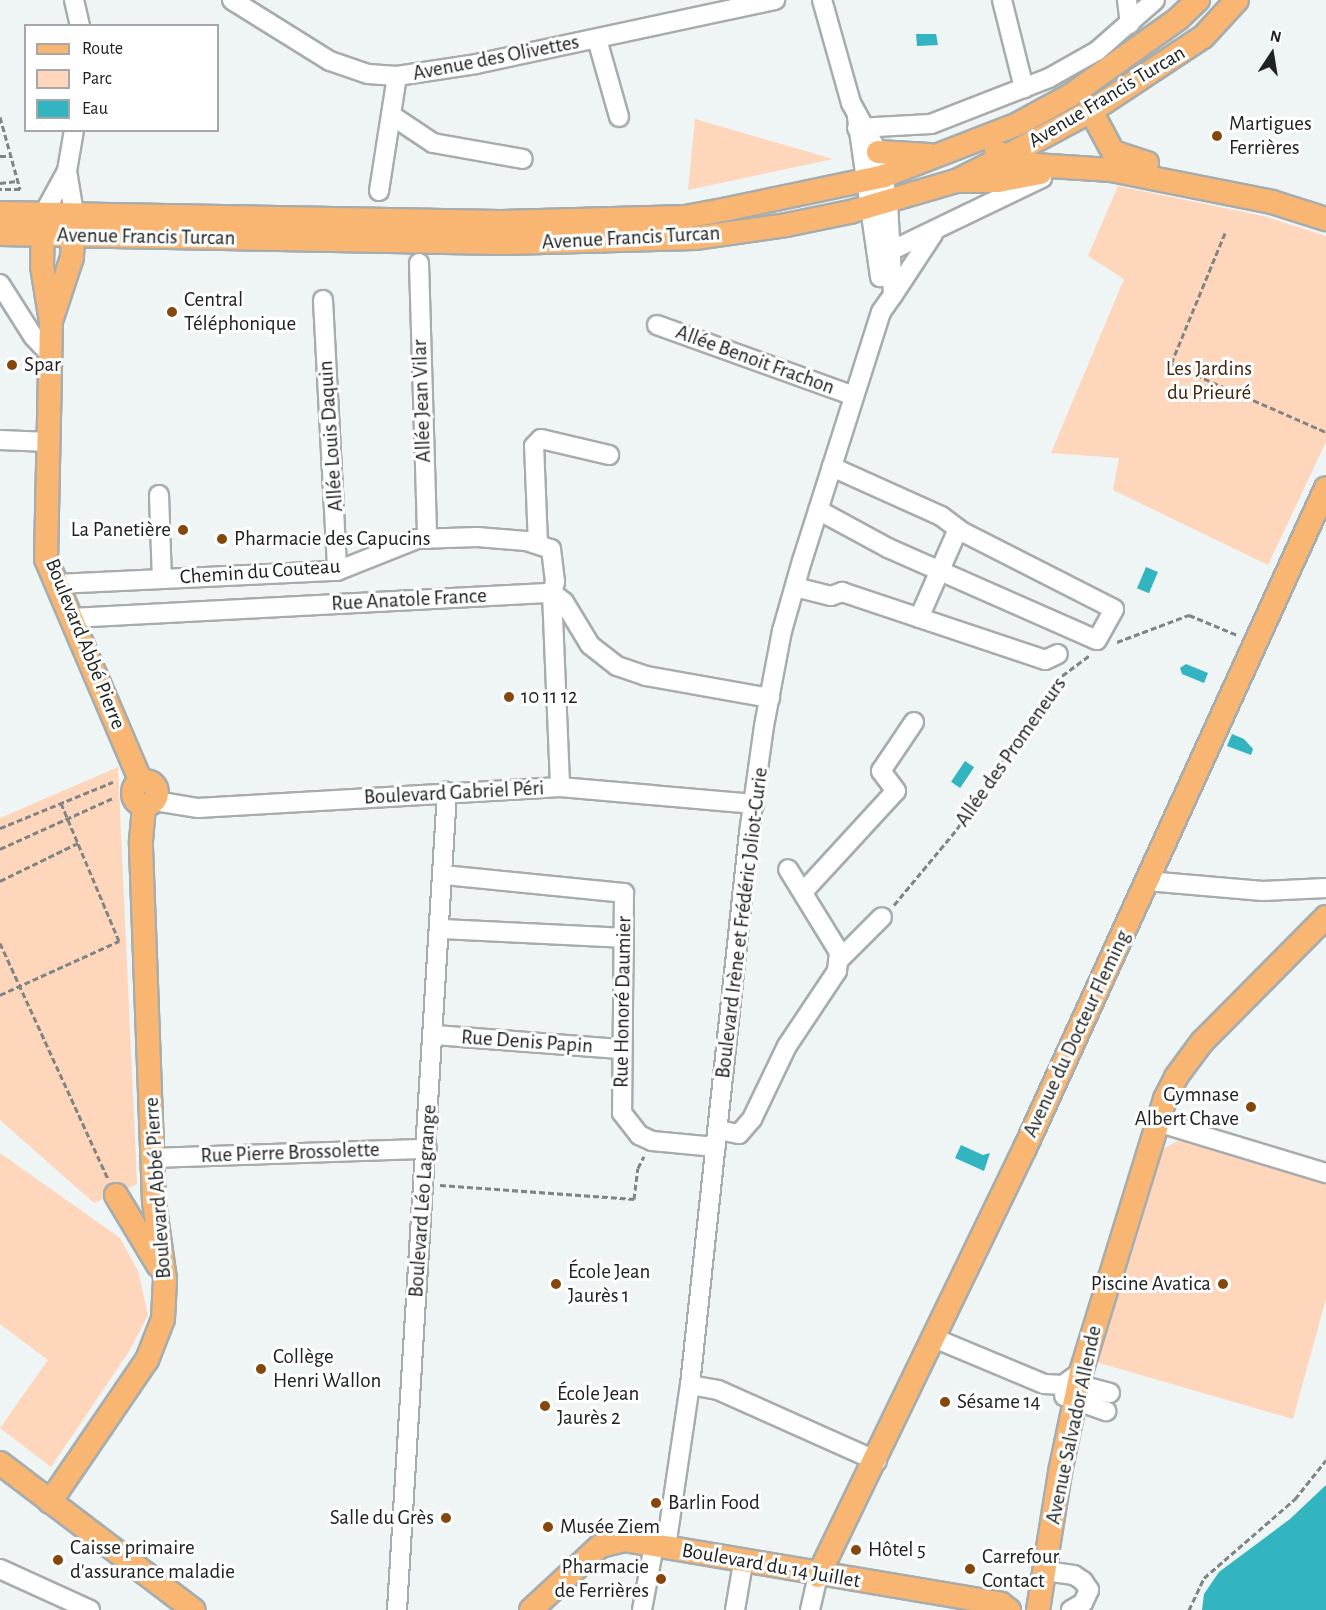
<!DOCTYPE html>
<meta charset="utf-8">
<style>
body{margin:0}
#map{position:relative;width:1326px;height:1610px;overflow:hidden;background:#eff4f5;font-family:"Alegreya Sans",sans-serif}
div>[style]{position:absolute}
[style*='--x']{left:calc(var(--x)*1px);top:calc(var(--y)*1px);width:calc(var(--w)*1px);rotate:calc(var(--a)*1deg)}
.green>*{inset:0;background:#fdd6bb}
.water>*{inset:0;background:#32b5c1;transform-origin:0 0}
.path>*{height:3px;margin-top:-1.5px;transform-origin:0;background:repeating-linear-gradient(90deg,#808484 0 6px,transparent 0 9px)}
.roads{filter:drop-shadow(2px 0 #a7acac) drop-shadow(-2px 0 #a7acac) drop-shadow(0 2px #a7acac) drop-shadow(0 -2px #a7acac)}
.minor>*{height:18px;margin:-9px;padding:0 9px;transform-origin:9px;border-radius:9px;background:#fff}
.major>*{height:22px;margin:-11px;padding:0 11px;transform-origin:11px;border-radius:11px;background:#f9b673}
.major>.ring{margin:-11px;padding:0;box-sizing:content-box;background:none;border:22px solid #f9b673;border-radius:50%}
.dots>*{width:16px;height:16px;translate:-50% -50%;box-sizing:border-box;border:3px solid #fff;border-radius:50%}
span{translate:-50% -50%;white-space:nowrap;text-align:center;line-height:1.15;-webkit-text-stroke:6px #fff;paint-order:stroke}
.street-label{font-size:21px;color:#202222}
.poi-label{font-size:21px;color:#202222}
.left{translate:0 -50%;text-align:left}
.right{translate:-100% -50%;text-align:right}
.park-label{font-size:21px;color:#43260f}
.legend{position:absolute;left:24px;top:24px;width:195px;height:108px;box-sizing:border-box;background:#fff;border:2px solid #a6a7a7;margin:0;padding:8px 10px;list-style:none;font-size:18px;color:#202222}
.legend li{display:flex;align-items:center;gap:12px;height:30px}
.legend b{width:30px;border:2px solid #a6a7a7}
.north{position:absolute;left:1242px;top:24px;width:60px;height:60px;-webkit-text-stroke:4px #fff;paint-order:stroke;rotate:12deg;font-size:16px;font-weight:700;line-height:24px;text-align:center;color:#202222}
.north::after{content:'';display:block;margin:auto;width:21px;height:27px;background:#202222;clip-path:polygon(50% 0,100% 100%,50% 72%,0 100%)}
</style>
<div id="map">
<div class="green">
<div style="clip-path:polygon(695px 119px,833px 159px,688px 190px)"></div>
<div style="clip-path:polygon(1118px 186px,1263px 216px,1326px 236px,1326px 442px,1268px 565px,1113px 490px,1119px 458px,1051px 453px,1124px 279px,1088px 256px)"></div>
<div style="clip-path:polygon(118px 767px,137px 1184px,94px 1203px,0 1120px,0 818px)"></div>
<div style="clip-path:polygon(1183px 1138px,1326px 1178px,1326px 1299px,1293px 1419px,1096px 1362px,1163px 1149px)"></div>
<div style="clip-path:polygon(0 1153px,120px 1238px,138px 1271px,148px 1315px,128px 1353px,51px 1467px,0 1428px,48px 1360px,0 1324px)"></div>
</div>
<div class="water">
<div style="clip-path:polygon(916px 34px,936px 34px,938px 45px,917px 46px)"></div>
<div style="left:1146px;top:567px;width:13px;height:23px;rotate:23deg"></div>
<div style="clip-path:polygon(1186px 664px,1208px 673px,1204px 683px,1182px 674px,1180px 668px)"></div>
<div style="clip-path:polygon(1232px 734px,1244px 739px,1253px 749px,1251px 755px,1227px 746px)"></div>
<div style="left:965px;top:761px;width:11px;height:25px;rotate:34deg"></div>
<div style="clip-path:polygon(961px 1145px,983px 1155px,990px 1153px,984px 1171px,955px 1158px)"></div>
<div style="clip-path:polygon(1326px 1485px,1326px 1610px,1202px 1610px,1204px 1594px,1219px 1572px,1290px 1519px)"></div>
</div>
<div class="path">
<div style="--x:0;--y:117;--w:75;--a:74.5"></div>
<div style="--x:20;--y:189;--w:20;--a:180"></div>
<div style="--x:0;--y:156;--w:11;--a:0"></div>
<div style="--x:0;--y:183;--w:17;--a:-7"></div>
<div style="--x:1225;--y:233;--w:142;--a:112.4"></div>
<div style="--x:1171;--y:364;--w:169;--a:23.7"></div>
<div style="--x:1117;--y:642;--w:77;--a:-20.6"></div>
<div style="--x:1189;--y:615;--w:52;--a:22.6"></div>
<div style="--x:0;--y:828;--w:122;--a:-22.2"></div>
<div style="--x:0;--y:849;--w:126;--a:-24.3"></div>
<div style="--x:0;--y:881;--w:87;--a:-26"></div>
<div style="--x:894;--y:905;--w:99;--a:-50.3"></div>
<div style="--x:957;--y:829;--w:178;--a:-56.5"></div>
<div style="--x:1055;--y:681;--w:44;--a:-36.6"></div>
<div style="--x:0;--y:943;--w:260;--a:65.4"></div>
<div style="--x:0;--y:995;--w:131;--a:-24.4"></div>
<div style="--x:119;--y:941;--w:150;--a:-112.8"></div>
<div style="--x:440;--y:1185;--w:195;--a:4.1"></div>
<div style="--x:634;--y:1199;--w:31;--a:-83"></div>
<div style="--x:638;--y:1168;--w:13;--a:-63"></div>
<div style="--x:1189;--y:1610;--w:35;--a:-65"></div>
<div style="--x:1204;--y:1578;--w:121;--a:-41"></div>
<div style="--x:1295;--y:1499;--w:50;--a:-51.5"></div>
</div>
<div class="roads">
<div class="minor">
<div style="--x:74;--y:0;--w:27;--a:77"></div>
<div style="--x:232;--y:0;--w:115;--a:31.9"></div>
<div style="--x:330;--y:61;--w:40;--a:18.9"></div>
<div style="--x:368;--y:74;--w:29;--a:4"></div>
<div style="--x:397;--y:76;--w:80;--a:-8.6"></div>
<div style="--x:476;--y:64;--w:306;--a:-12.1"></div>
<div style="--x:1002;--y:0;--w:91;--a:76"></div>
<div style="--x:1127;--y:0;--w:24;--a:83"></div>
<div style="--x:597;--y:39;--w:81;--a:74.2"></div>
<div style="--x:391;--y:115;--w:50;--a:33.7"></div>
<div style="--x:433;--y:143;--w:91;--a:10.1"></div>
<div style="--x:857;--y:117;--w:162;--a:81.8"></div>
<div style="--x:857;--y:128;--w:74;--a:-3.1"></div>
<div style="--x:931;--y:124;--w:127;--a:-21.3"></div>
<div style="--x:1049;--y:78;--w:55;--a:-29.4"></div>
<div style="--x:1097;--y:51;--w:77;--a:-41.3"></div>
<div style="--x:67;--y:171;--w:43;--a:80.5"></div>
<div style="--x:379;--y:191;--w:116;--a:-81.1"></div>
<div style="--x:44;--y:213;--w:48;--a:-61.3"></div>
<div style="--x:67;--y:171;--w:42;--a:-80.3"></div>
<div style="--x:880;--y:256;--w:180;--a:-25.7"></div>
<div style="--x:419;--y:263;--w:276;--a:88.3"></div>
<div style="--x:0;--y:284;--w:62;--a:57.6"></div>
<div style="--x:33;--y:336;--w:26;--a:47"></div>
<div style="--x:893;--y:295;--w:73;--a:-56.7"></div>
<div style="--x:323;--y:300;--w:271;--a:87"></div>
<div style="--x:657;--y:325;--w:209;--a:19.8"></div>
<div style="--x:0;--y:440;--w:49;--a:2.3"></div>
<div style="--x:159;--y:495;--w:84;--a:88"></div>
<div style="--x:818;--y:510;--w:80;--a:28.5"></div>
<div style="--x:888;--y:548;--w:228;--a:23.8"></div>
<div style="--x:1097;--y:640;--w:35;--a:-61"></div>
<div style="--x:1114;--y:609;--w:172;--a:-153"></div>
<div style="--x:961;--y:531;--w:25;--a:-143"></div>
<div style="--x:941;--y:516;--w:120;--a:-155.8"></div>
<div style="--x:538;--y:544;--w:98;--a:-92.3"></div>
<div style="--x:534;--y:446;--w:10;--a:-45"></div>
<div style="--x:541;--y:439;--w:70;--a:13.2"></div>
<div style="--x:57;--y:584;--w:280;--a:-2.7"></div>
<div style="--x:337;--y:571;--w:86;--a:-21.8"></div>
<div style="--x:417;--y:539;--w:60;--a:-1.9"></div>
<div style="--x:477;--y:537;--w:49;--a:4.7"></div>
<div style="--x:526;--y:541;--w:26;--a:18"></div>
<div style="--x:551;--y:549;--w:33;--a:83"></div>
<div style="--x:555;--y:582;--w:11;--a:105"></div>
<div style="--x:552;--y:593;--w:15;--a:37"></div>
<div style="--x:564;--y:602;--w:50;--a:58.8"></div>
<div style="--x:590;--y:645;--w:34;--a:38"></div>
<div style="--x:617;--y:666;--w:31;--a:19"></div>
<div style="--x:646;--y:676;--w:126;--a:10.1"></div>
<div style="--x:795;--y:587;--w:37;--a:14"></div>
<div style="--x:831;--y:596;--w:12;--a:-20"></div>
<div style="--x:842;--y:592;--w:214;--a:18.5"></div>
<div style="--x:1045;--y:660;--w:14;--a:-25"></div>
<div style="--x:71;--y:618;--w:482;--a:-3"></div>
<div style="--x:552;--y:593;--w:194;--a:87.6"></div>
<div style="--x:919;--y:618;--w:97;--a:-66.3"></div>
<div style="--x:155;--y:801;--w:44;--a:9.2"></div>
<div style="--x:198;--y:808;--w:363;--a:-3.3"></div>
<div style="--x:560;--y:787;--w:195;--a:5"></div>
<div style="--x:444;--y:875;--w:181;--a:5.7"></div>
<div style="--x:624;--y:893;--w:220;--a:90.5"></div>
<div style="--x:622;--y:1113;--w:28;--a:52"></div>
<div style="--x:639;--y:1135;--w:14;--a:25"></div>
<div style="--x:652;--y:1141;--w:64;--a:5.4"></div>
<div style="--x:1147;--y:881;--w:116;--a:4.9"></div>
<div style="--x:1263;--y:891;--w:63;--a:-2.7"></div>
<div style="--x:803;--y:892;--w:137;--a:-47.4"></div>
<div style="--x:896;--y:791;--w:25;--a:-127"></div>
<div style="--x:881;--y:771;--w:59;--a:-56"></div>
<div style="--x:441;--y:929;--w:182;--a:2.8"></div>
<div style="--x:838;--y:961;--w:62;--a:-45"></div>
<div style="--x:434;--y:1035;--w:187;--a:4.3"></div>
<div style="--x:1157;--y:1122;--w:177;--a:16.8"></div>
<div style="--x:718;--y:1130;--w:21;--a:11"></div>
<div style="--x:739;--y:1134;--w:20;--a:-49"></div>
<div style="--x:752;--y:1119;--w:81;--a:-64.4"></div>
<div style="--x:787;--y:1046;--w:90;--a:-56.3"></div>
<div style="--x:837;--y:971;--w:19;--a:-84"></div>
<div style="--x:839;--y:952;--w:97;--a:-121.6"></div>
<div style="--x:153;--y:1158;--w:274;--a:-1.9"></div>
<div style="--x:934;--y:1338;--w:119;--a:22.7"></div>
<div style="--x:1044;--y:1384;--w:19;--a:3"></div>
<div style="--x:1063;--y:1385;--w:22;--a:-36"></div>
<div style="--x:690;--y:1385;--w:28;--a:10"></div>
<div style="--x:718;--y:1390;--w:174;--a:24.1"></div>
<div style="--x:1080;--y:1385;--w:31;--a:15"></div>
<div style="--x:1064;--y:1396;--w:45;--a:19.7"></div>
<div style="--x:666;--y:1547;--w:164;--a:-81.6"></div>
<div style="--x:690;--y:1385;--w:555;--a:-83.9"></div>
<div style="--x:749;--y:833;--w:108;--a:-82"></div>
<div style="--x:764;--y:726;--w:97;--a:-79.3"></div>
<div style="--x:782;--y:631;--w:73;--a:-74.1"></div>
<div style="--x:802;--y:561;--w:261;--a:-72.4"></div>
<div style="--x:881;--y:312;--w:21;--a:-55"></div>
<div style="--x:893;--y:295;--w:93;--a:-93.1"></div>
<div style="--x:888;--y:202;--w:51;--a:-101.3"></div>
<div style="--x:878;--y:152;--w:56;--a:-118.9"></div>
<div style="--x:851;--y:103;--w:107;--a:-105.7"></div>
<div style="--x:0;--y:1569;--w:99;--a:24.5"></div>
<div style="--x:1045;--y:1571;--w:29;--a:8"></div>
<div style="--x:1074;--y:1575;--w:11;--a:34"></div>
<div style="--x:1083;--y:1581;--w:11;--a:56"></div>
<div style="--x:1089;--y:1590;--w:14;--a:115"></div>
<div style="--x:1083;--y:1603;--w:14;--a:150"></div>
<div style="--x:397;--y:1610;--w:820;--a:-86.5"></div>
<div style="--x:642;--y:1610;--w:66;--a:-79.5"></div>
<div style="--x:735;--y:1610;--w:48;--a:-80.3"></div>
<div style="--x:810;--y:1610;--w:35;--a:-77"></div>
</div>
<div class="major">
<div style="--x:1091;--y:111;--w:47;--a:61.8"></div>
<div style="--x:1113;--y:152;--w:36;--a:18"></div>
<div style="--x:996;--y:151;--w:26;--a:29"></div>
<div style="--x:1019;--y:164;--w:92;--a:3.7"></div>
<div style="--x:1111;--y:170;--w:164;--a:11.2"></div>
<div style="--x:1272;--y:202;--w:57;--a:17.5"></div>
<div style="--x:878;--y:152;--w:51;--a:3.4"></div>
<div style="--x:963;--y:181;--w:35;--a:0"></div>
<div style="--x:998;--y:181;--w:43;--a:-10.8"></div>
<div style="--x:0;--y:213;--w:502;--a:1.03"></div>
<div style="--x:502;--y:222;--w:183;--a:-1.6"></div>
<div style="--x:685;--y:217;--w:44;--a:-10.5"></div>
<div style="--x:728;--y:209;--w:159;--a:-11.9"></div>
<div style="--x:884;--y:176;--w:144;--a:-21.2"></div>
<div style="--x:1018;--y:124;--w:60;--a:-28.7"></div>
<div style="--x:1071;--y:95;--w:131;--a:-35.4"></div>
<div style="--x:1178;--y:19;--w:28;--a:-44"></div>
<div style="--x:43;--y:222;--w:44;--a:91.3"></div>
<div style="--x:42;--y:266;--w:57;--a:80.9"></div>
<div style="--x:51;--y:322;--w:237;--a:91.2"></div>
<div style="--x:46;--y:559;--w:242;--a:66.9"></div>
<div style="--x:0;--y:234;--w:507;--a:1.02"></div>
<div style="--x:507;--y:243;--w:188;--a:-1.5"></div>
<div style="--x:695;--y:238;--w:92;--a:-8.1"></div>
<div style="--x:786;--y:225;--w:65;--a:-11.5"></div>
<div style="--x:850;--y:212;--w:110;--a:-16.3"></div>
<div style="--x:956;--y:181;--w:72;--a:-26.6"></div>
<div style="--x:1020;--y:149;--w:81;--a:-28.2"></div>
<div style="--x:1091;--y:111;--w:134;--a:-33.5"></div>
<div style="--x:1203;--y:37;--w:50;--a:-47.4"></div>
<div style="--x:52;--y:318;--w:64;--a:-71.8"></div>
<div style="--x:72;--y:257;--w:35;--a:-87"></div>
<div class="ring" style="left:133px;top:781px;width:2px;height:2px"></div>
<div style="--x:116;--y:1195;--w:82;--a:59"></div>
<div style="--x:0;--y:1463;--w:243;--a:37.2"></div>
<div style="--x:50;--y:1502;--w:172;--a:-55.7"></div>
<div style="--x:147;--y:1360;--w:44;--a:-68.7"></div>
<div style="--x:163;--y:1319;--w:40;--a:-87.1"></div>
<div style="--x:165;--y:1279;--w:78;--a:-98.1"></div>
<div style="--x:154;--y:1202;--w:361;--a:-92.1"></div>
<div style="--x:141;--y:841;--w:35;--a:-85"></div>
<div style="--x:818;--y:1576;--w:475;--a:-64.2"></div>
<div style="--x:1025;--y:1148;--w:725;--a:-65.48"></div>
<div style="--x:531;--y:1610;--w:94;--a:-42.8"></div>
<div style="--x:600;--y:1546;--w:25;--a:-14"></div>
<div style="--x:624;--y:1540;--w:382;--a:9.6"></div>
<div style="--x:1001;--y:1604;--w:10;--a:37"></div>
<div style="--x:1038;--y:1610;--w:140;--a:-80.9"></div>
<div style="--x:1060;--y:1472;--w:102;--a:-78.1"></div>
<div style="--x:1081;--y:1372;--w:286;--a:-72.9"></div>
<div style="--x:1165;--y:1099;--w:25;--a:-63"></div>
<div style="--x:1176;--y:1077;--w:44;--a:-53.4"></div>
<div style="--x:1202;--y:1042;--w:176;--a:-45.2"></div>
</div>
</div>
<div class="dots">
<div style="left:1217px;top:136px;background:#86470c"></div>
<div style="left:172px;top:312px;background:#86470c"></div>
<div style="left:12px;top:365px;background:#86470c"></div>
<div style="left:183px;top:530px;background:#86470c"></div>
<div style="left:222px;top:539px;background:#86470c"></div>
<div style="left:509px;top:697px;background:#86470c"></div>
<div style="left:1251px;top:1107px;background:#86470c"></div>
<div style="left:556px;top:1284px;background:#86470c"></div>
<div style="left:1223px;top:1284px;background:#86470c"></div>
<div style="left:261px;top:1369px;background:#86470c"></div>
<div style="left:945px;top:1402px;background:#86470c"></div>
<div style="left:545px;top:1406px;background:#86470c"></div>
<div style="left:656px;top:1503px;background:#86470c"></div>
<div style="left:446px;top:1518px;background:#86470c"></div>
<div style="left:548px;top:1527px;background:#86470c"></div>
<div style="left:856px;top:1550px;background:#86470c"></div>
<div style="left:58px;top:1560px;background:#86470c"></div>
<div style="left:970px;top:1569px;background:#86470c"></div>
<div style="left:661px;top:1579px;background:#86470c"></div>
</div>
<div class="street-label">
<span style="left:496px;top:58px;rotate:-11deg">Avenue des Olivettes</span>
<span style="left:1107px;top:97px;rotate:-31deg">Avenue Francis Turcan</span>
<span style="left:146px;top:237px;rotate:1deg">Avenue Francis Turcan</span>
<span style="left:631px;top:238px;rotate:-3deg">Avenue Francis Turcan</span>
<span style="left:755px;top:360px;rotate:20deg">Allée Benoit Frachon</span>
<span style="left:422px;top:401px;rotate:-92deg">Allée Jean Vilar</span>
<span style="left:331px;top:436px;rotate:-94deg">Allée Louis Daquin</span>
<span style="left:260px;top:572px;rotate:-4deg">Chemin du Couteau</span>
<span style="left:409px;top:600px;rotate:-3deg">Rue Anatole France</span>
<span style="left:85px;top:644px;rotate:68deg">Boulevard Abbé Pierre</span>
<span style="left:1011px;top:752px;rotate:-55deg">Allée des Promeneurs</span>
<span style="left:454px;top:793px;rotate:-3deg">Boulevard Gabriel Péri</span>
<span style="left:742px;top:923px;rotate:-83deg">Boulevard Irène et Frédéric Joliot-Curie</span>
<span style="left:623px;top:1002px;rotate:-89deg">Rue Honoré Daumier</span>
<span style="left:1077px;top:1034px;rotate:-65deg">Avenue du Docteur Fleming</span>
<span style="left:527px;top:1042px;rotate:4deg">Rue Denis Papin</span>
<span style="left:290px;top:1153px;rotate:-2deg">Rue Pierre Brossolette</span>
<span style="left:158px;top:1188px;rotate:-94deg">Boulevard Abbé Pierre</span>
<span style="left:423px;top:1201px;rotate:-86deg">Boulevard Léo Lagrange</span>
<span style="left:1074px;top:1425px;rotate:-78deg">Avenue Salvador Allende</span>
<span style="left:771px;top:1566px;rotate:10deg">Boulevard du 14 Juillet</span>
</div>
<div class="poi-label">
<span class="left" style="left:1229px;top:136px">Martigues<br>Ferrières</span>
<span class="left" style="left:184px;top:312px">Central<br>Téléphonique</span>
<span class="left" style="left:24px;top:365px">Spar</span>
<span class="right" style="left:171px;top:530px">La Panetière</span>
<span class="left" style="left:234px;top:539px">Pharmacie des Capucins</span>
<span class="left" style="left:521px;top:697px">10 11 12</span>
<span class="right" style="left:1239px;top:1107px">Gymnase<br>Albert Chave</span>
<span class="left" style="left:568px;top:1284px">École Jean<br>Jaurès 1</span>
<span class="right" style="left:1211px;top:1284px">Piscine Avatica</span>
<span class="left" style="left:273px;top:1369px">Collège<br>Henri Wallon</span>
<span class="left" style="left:557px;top:1406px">École Jean<br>Jaurès 2</span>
<span class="left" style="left:957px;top:1402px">Sésame 14</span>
<span class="left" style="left:668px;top:1503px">Barlin Food</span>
<span class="right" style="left:434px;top:1518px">Salle du Grès</span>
<span class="left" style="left:560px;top:1527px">Musée Ziem</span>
<span class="left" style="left:70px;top:1560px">Caisse primaire<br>d'assurance maladie</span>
<span class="left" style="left:868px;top:1550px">Hôtel 5</span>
<span class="left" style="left:982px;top:1569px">Carrefour<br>Contact</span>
<span class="right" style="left:649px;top:1579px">Pharmacie<br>de Ferrières</span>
</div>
<div class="park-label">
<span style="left:1209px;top:381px">Les Jardins<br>du Prieuré</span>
</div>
<ul class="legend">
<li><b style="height:8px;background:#f9b673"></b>Route</li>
<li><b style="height:16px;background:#fdd6bb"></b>Parc</li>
<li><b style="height:16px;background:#32b5c1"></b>Eau</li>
</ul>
<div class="north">N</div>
</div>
